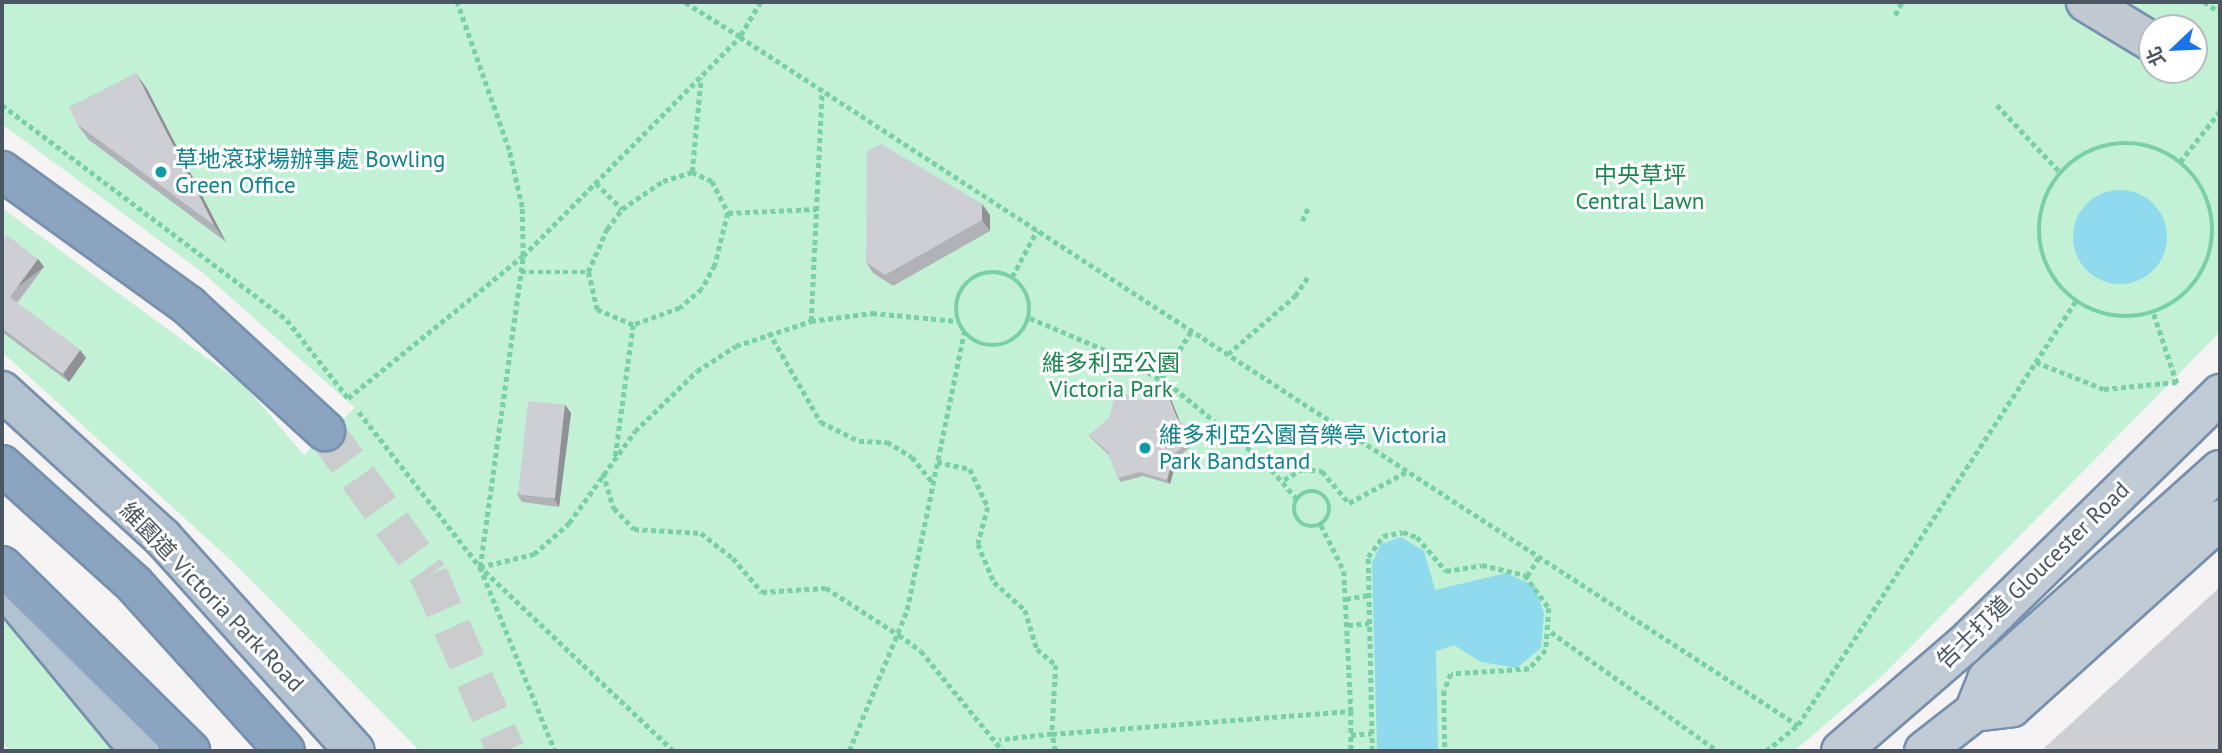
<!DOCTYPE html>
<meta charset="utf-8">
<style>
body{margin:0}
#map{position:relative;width:2222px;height:753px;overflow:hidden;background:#f5f3f3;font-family:"PT Sans","Noto Sans TC",sans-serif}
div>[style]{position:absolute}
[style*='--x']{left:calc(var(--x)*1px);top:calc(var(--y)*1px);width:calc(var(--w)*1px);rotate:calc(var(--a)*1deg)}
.green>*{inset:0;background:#c3f1d5}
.water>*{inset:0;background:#90daee}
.round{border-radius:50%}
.highway-tunnel>*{height:38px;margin-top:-19px;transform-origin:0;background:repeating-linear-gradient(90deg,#caccce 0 38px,transparent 0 57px)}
.path>*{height:4.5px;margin-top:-2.25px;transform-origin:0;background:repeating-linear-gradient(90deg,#7ad0a6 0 5px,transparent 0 8.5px)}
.path>.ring{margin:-2.25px;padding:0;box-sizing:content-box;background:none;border:4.5px solid #7ad0a6;border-radius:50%}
.roads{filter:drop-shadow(2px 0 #7690ad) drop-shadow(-2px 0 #7690ad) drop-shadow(0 2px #7690ad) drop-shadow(0 -2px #7690ad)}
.street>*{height:38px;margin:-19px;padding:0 19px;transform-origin:19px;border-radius:19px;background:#c1cad2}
.secondary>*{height:38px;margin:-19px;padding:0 19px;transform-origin:19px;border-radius:19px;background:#c1cbd6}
.primary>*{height:38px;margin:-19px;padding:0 19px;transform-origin:19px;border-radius:19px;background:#b3c2d1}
.highway>*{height:38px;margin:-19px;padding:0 19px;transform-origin:19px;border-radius:19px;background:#8ba5c1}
.wall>*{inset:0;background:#b0b2b7}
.shaded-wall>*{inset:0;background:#909195;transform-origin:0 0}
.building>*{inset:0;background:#cdcfd5;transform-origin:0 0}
.dots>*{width:19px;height:19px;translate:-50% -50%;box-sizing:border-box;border:4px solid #fff;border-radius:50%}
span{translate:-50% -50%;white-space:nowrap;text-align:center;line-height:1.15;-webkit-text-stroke:6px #fff;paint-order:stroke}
.culture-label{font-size:23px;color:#0d838f}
.left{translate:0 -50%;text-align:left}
.park-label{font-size:23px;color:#17864f}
.street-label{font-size:23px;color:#4a5661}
.frame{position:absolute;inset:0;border:4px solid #4a5661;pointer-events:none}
.north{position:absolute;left:2138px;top:14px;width:70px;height:70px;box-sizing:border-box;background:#fff;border:2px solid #b7bbc0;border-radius:50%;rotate:247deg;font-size:19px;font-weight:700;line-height:28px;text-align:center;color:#4a5661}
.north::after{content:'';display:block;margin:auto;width:24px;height:32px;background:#1a73e8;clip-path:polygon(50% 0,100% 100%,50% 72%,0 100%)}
</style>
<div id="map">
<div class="green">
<div style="clip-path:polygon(evenodd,2px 2px,2220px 2px,2220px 332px,1882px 676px,1794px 751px,420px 751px,235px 564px,2px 352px,2px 208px,244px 385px,304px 455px,355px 408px,202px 272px,2px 124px,2px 2px,2152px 28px,2194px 28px,2194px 70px,2152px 70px,2152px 28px)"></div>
<div style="clip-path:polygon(2px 614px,113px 751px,10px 751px,2px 741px)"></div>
</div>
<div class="water">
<div class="round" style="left:2073px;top:190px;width:94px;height:94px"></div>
<div style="clip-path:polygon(1401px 537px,1424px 551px,1435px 590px,1506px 573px,1535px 586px,1544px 614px,1541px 648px,1517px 668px,1481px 662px,1454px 645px,1436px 651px,1438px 751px,1377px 751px,1372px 563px,1381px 544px)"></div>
</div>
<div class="highway-tunnel">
<div style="--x:325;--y:431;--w:178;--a:54.2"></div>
<div style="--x:429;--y:575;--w:192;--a:66.4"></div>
</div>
<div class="path">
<div style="--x:761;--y:2;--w:41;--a:121"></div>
<div style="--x:740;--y:37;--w:1262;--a:33.04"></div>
<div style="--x:2204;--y:2;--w:19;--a:32"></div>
<div style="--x:1895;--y:15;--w:15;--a:-62"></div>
<div style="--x:2;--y:105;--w:357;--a:37"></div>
<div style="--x:287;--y:320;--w:100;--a:51.9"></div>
<div style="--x:1997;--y:105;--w:92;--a:46.8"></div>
<div class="ring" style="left:2039px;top:143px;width:169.5px;height:169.5px"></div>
<div style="--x:2180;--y:162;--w:65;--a:-51.9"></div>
<div style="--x:692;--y:172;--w:95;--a:-84.6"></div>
<div style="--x:596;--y:183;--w:37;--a:45"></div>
<div style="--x:728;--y:213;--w:54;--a:104"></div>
<div style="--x:715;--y:265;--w:27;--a:118"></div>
<div style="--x:702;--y:289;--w:29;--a:139"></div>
<div style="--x:680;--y:308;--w:50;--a:160.1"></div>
<div style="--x:633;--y:325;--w:39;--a:-157"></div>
<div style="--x:597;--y:310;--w:39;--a:-103"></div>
<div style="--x:588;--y:272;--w:47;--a:-66.2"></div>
<div style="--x:607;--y:229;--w:25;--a:-53"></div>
<div style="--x:622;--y:209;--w:50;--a:-34.3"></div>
<div style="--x:663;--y:181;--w:30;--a:-17"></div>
<div style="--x:692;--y:172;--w:22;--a:24"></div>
<div style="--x:712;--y:181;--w:36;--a:63"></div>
<div style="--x:728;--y:213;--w:88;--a:-2.6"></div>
<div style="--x:1302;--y:221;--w:14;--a:-65"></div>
<div class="ring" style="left:956px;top:272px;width:69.5px;height:69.5px"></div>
<div style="--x:521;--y:272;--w:67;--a:0"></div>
<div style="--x:1012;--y:277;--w:53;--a:-62"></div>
<div style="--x:2154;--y:314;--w:73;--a:71.6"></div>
<div style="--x:1030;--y:318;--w:104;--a:23.1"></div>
<div style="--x:1126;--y:359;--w:56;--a:31.1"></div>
<div style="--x:1174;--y:388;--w:119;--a:39.2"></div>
<div style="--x:1266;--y:463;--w:48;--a:49.3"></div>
<div style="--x:811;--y:321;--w:62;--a:-7.5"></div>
<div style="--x:872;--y:313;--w:85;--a:5.4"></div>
<div style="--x:769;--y:332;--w:104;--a:60"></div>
<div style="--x:821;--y:422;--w:42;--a:26.6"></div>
<div style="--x:859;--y:441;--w:28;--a:2"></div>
<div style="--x:887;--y:442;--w:29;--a:31"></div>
<div style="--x:912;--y:457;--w:32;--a:51"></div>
<div style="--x:1228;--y:354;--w:89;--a:-40.9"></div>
<div style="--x:1295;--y:296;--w:25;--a:-56"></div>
<div style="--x:2036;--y:362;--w:73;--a:21.7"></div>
<div style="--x:2104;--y:389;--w:73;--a:-5.5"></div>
<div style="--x:1161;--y:379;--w:58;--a:-57.7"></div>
<div style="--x:348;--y:398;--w:225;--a:-39.1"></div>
<div style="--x:523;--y:256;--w:49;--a:-91.2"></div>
<div style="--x:522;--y:207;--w:58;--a:-102.8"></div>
<div style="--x:509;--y:150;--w:157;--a:-109.4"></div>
<div style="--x:359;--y:412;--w:197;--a:52"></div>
<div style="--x:480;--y:567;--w:199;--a:67.8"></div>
<div style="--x:615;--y:456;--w:132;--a:-82.2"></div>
<div style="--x:937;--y:462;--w:34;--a:12"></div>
<div style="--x:970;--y:469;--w:42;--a:64.7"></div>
<div style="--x:988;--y:507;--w:38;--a:105"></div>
<div style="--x:978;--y:544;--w:41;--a:67.2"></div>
<div style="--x:994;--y:582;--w:42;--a:42.1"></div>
<div style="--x:1025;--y:610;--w:41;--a:72.9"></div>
<div style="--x:1037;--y:649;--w:25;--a:40"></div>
<div style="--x:1056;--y:665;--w:69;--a:93.3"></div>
<div style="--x:1052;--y:734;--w:53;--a:173.5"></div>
<div style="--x:603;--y:473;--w:37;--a:73"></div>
<div style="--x:614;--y:508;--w:29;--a:46"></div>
<div style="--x:634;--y:529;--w:67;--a:3.4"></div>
<div style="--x:701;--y:533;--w:41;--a:38"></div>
<div style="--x:733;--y:558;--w:45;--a:49.5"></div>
<div style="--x:762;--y:592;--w:64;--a:-3.6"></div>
<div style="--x:826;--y:588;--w:87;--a:32.8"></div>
<div style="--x:899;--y:635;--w:27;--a:36"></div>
<div style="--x:921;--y:651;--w:129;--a:50.6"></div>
<div style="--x:1284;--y:480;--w:21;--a:-31"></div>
<div style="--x:1302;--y:469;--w:20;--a:6"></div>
<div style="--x:1322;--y:471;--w:42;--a:49.8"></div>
<div style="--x:1349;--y:503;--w:67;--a:-28.5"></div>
<div class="ring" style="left:1294px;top:491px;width:31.5px;height:31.5px"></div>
<div style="--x:1321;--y:525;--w:51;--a:63.4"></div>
<div style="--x:1344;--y:571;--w:140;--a:87.1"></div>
<div style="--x:480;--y:567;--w:56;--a:-13.5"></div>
<div style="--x:534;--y:554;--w:47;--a:-41.5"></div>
<div style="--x:569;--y:523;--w:113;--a:-54.3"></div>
<div style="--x:635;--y:431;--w:86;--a:-44.1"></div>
<div style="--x:697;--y:371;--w:46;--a:-32.7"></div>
<div style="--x:736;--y:346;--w:79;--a:-18.4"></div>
<div style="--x:811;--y:321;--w:230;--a:-87.3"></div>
<div style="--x:1527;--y:576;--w:22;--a:-58"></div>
<div style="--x:1346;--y:599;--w:23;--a:-10"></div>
<div style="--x:1348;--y:625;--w:21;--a:-5"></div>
<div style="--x:1551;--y:632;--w:205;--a:35.5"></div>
<div style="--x:1351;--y:735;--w:21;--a:-5"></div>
<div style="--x:673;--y:751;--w:267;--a:-136.4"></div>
<div style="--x:480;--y:567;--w:314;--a:-82.1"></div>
<div style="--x:523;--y:256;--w:308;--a:-45.3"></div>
<div style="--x:740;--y:37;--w:66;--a:-148"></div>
<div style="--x:849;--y:751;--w:152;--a:-67.6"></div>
<div style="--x:907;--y:610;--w:283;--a:-78.4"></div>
<div style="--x:1055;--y:751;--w:17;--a:-100"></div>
<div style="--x:1052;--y:734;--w:300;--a:-4.4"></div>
<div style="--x:1351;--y:711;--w:40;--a:90"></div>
<div style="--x:1372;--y:751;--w:194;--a:-91.2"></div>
<div style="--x:1368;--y:557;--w:26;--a:-54"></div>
<div style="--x:1383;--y:536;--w:20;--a:-11"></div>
<div style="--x:1403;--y:532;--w:15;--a:20"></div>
<div style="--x:1417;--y:537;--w:45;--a:49.5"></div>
<div style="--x:1446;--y:571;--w:36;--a:-9"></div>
<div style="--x:1482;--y:565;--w:44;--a:13.1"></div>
<div style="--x:1525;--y:575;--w:41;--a:54"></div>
<div style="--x:1549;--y:608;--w:42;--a:94.1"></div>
<div style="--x:1546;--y:650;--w:25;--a:132"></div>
<div style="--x:1529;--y:669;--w:78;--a:176.3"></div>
<div style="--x:1451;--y:674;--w:18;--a:112"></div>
<div style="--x:1444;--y:691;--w:60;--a:89"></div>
<div style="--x:1766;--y:751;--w:41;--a:-39.1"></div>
<div style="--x:1798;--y:725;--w:506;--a:-56.78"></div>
</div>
<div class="roads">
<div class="street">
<div style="--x:2086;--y:2;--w:77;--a:31.2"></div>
</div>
<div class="secondary">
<div style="--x:1974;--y:712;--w:38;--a:-7"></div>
<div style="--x:2012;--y:707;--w:280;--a:-42"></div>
<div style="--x:1841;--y:751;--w:162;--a:-40.8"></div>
<div style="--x:1964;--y:645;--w:359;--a:-44.4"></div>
<div style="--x:1924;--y:751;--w:63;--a:-38"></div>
<div style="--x:1974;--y:712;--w:35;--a:-68"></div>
<div style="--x:1987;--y:679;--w:313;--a:-41.9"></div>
</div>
<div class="primary">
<div style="--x:2;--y:391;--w:217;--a:42.4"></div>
<div style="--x:162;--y:537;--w:288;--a:48"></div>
<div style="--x:12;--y:596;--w:201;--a:50.4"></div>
</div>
<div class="highway">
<div style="--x:2;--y:171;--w:231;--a:35.8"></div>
<div style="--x:189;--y:306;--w:185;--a:42.6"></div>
<div style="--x:2;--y:465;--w:178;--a:42"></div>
<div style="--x:134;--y:584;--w:225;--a:47.9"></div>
<div style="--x:2;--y:566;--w:264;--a:44.5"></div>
</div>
</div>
<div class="wall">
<div style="clip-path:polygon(147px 89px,226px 242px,89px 140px,77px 124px)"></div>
<div style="clip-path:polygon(990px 215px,990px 231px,893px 286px,873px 273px,866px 262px)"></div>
<div style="clip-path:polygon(2px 242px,38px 259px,44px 267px,17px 303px,80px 350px,86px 358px,69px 382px,2px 332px)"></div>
<div style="clip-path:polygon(1171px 399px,1179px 420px,1196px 435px,1199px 440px,1177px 458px,1170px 484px,1143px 476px,1121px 482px,1118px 478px,1109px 455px,1092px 439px,1089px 435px,1142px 400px)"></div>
<div style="clip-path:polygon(565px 405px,571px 413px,559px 507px,522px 502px,517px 494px)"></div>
</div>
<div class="shaded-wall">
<div style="clip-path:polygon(136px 73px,147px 89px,226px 242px,214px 225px)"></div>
<div style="clip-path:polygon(982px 204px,990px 215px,990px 231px,982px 220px)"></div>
<div style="left:38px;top:259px;width:10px;height:47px;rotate:53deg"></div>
<div style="clip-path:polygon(80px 350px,86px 358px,69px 382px,63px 374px)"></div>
<div style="clip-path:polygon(1168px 395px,1171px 399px,1180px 422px,1177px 418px)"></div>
<div style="clip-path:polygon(565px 405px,571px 413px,559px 507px,554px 499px)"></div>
<div style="clip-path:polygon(1174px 454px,1177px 458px,1170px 484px,1167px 480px)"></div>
</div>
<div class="building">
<div style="clip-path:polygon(136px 73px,214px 225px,77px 124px,69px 107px)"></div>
<div style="clip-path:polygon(881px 144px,982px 204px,982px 220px,885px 275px,866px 262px,867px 151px)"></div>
<div style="clip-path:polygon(7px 235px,38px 259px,10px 297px,80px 350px,63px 374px,2px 328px,2px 242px)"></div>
<div style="clip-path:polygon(1116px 391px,1142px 400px,1168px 395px,1177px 418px,1196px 435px,1174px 454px,1167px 480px,1140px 472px,1118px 478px,1108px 452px,1089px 435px,1109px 418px)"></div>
<div style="left:528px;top:401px;width:37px;height:94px;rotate:6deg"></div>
<div style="clip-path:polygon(2220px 587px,2220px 751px,2041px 751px)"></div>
</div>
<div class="dots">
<div style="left:161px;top:172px;background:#0f9aa8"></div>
<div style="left:1145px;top:448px;background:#0f9aa8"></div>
</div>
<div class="culture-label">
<span class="left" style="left:175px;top:172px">草地滾球場辦事處 Bowling<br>Green Office</span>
<span class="left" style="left:1159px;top:448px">維多利亞公園音樂亭 Victoria<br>Park Bandstand</span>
</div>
<div class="park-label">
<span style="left:1640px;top:188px">中央草坪<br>Central Lawn</span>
<span style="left:1111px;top:376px">維多利亞公園<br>Victoria Park</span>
</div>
<div class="street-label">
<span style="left:2033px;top:575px;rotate:-44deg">告士打道 Gloucester Road</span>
<span style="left:212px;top:597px;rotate:46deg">維園道 Victoria Park Road</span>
</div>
<div class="frame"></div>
<div class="north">北</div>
</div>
